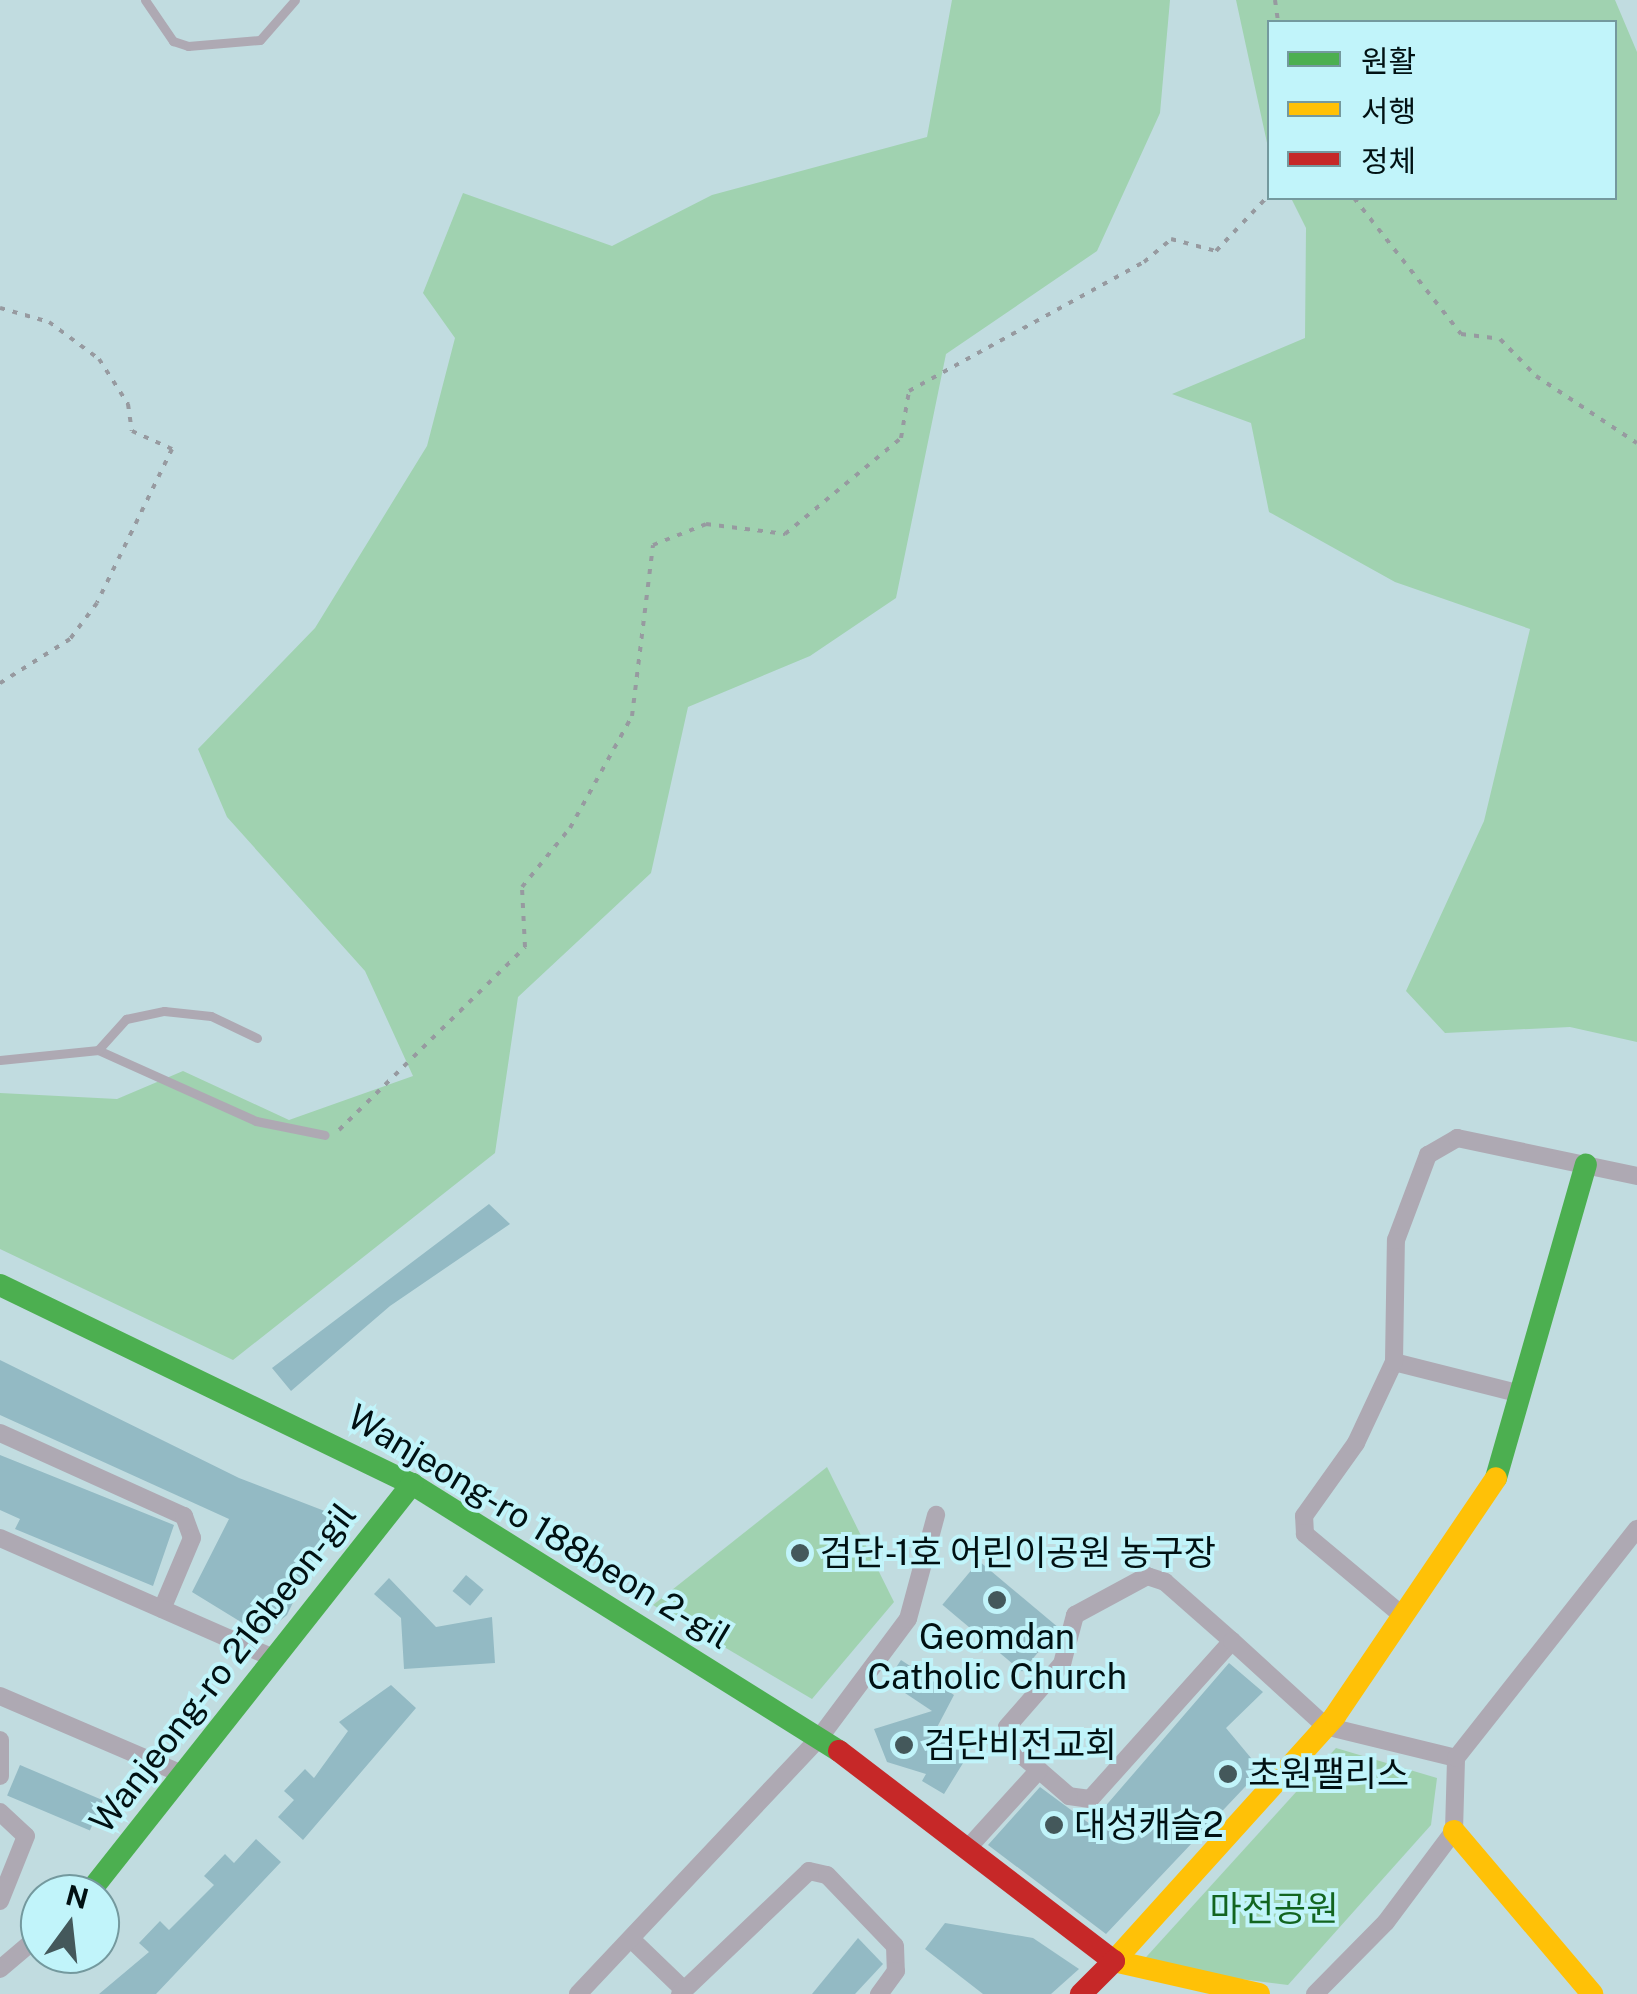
<!DOCTYPE html>
<meta charset="utf-8">
<style>
body{margin:0}
#map{position:relative;width:1637px;height:1994px;overflow:hidden;background:#c1dce0;font-family:"Public Sans","Noto Sans KR",sans-serif}
div>[style]{position:absolute}
[style*='--x']{left:calc(var(--x)*1px);top:calc(var(--y)*1px);width:calc(var(--w)*1px);rotate:calc(var(--a)*1deg)}
.green>*{inset:0;background:#a0d2b0}
.building>*{inset:0;background:#93bac4;transform-origin:0 0}
.path>*{height:4px;margin-top:-2px;transform-origin:0;background:repeating-linear-gradient(90deg,#979aa0 0 5px,transparent 0 13px)}
.lane>*{height:9px;margin:-4.5px;padding:0 4.5px;transform-origin:4.5px;border-radius:4.5px;background:#aea9b3}
.street>*{height:18px;margin:-9px;padding:0 9px;transform-origin:9px;border-radius:9px;background:#aea9b3}
.fast>*{height:22px;margin:-11px;padding:0 11px;transform-origin:11px;border-radius:11px;background:#4caf50}
.slow>*{height:22px;margin:-11px;padding:0 11px;transform-origin:11px;border-radius:11px;background:#ffc107}
.jam>*{height:22px;margin:-11px;padding:0 11px;transform-origin:11px;border-radius:11px;background:#c62828}
.dots>*{width:28px;height:28px;translate:-50% -50%;box-sizing:border-box;border:5px solid #c1f4fa;border-radius:50%}
span{translate:-50% -50%;white-space:nowrap;text-align:center;line-height:1.15;-webkit-text-stroke:8px #c1f4fa;paint-order:stroke}
.street-label{font-size:35px;color:#011113}
.poi-label{font-size:35px;color:#011113}
.left{translate:0 -50%;text-align:left}
.park-label{font-size:35px;color:#126520}
.legend{position:absolute;left:1267px;top:20px;width:350px;height:180px;box-sizing:border-box;background:#c1f4fa;border:2px solid #74999e;margin:0;padding:12px 18px;list-style:none;font-size:30px;color:#011113}
.legend li{display:flex;align-items:center;gap:20px;height:50px}
.legend b{width:50px;border:2px solid #74999e}
.north{position:absolute;left:20px;top:1874px;width:100px;height:100px;box-sizing:border-box;background:#c1f4fa;border:2px solid #74999e;border-radius:50%;rotate:15deg;font-size:28px;font-weight:700;line-height:40px;text-align:center;color:#011113}
.north::after{content:'';display:block;margin:auto;width:35px;height:45px;background:#44585b;clip-path:polygon(50% 0,100% 100%,50% 72%,0 100%)}
</style>
<div id="map">
<div class="green">
<div style="clip-path:polygon(952px 0,1170px 0,1160px 113px,1097px 251px,946px 354px,896px 598px,810px 656px,688px 707px,651px 873px,518px 997px,495px 1153px,233px 1360px,0 1249px,0 1093px,117px 1099px,183px 1071px,289px 1120px,413px 1076px,365px 971px,227px 817px,198px 749px,315px 628px,427px 446px,455px 338px,423px 293px,463px 193px,612px 246px,712px 195px,927px 137px)"></div>
<div style="clip-path:polygon(1236px 0,1615px 0,1637px 52px,1637px 1042px,1570px 1027px,1445px 1033px,1406px 991px,1484px 821px,1530px 629px,1395px 582px,1269px 512px,1251px 423px,1172px 394px,1305px 338px,1306px 228px,1291px 198px,1614px 198px,1614px 22px,1270px 22px,1269px 152px)"></div>
<div style="clip-path:polygon(827px 1467px,894px 1602px,812px 1699px,653px 1605px)"></div>
<div style="clip-path:polygon(1336px 1748px,1437px 1778px,1431px 1825px,1288px 1985px,1138px 1966px)"></div>
</div>
<div class="building">
<div style="clip-path:polygon(489px 1204px,510px 1224px,390px 1306px,291px 1391px,272px 1368px)"></div>
<div style="clip-path:polygon(0 1360px,239px 1478px,335px 1515px,287px 1615px,262px 1635px,192px 1592px,229px 1519px,0 1415px)"></div>
<div style="clip-path:polygon(0 1455px,174px 1525px,153px 1586px,15px 1529px,20px 1519px,0 1510px)"></div>
<div style="left:979px;top:1561px;width:104px;height:57px;rotate:40deg"></div>
<div style="left:466px;top:1575px;width:23px;height:21px;rotate:40deg"></div>
<div style="clip-path:polygon(389px 1578px,436px 1627px,492px 1617px,495px 1663px,404px 1669px,401px 1618px,374px 1594px)"></div>
<div style="clip-path:polygon(901px 1660px,954px 1695px,933px 1735px,968px 1755px,944px 1794px,922px 1781px,926px 1774px,887px 1762px,874px 1729px,932px 1711px,887px 1681px)"></div>
<div style="clip-path:polygon(1229px 1663px,1263px 1692px,1226px 1728px,1261px 1770px,1106px 1934px,988px 1845px,1040px 1787px,1090px 1824px)"></div>
<div style="clip-path:polygon(391px 1685px,416px 1708px,303px 1840px,278px 1817px,294px 1800px,284px 1791px,305px 1769px,314px 1778px,348px 1731px,339px 1722px)"></div>
<div style="left:20px;top:1765px;width:90px;height:33px;rotate:23deg"></div>
<div style="clip-path:polygon(256px 1839px,281px 1862px,156px 1994px,99px 1994px,149px 1952px,139px 1943px,160px 1921px,169px 1930px,214px 1885px,204px 1876px,225px 1854px,234px 1863px)"></div>
<div style="clip-path:polygon(945px 1923px,1033px 1938px,1079px 1969px,1051px 1994px,983px 1994px,925px 1949px)"></div>
<div style="clip-path:polygon(858px 1938px,883px 1964px,855px 1994px,812px 1994px)"></div>
</div>
<div class="path">
<div style="--x:1275;--y:0;--w:22;--a:82"></div>
<div style="--x:1354;--y:198;--w:173;--a:51.8"></div>
<div style="--x:1461;--y:334;--w:39;--a:7"></div>
<div style="--x:1500;--y:339;--w:52;--a:45.8"></div>
<div style="--x:1536;--y:376;--w:121;--a:33.6"></div>
<div style="--x:0;--y:308;--w:51;--a:15.9"></div>
<div style="--x:49;--y:322;--w:62;--a:36.5"></div>
<div style="--x:99;--y:359;--w:54;--a:57.2"></div>
<div style="--x:128;--y:404;--w:27;--a:82"></div>
<div style="--x:132;--y:431;--w:44;--a:24.2"></div>
<div style="--x:172;--y:449;--w:171;--a:116"></div>
<div style="--x:97;--y:603;--w:45;--a:126.9"></div>
<div style="--x:70;--y:639;--w:83;--a:147.8"></div>
<div style="--x:339;--y:1130;--w:261;--a:-44.5"></div>
<div style="--x:525;--y:947;--w:60;--a:-92.9"></div>
<div style="--x:522;--y:887;--w:76;--a:-50.9"></div>
<div style="--x:570;--y:828;--w:128;--a:-61"></div>
<div style="--x:632;--y:716;--w:172;--a:-83"></div>
<div style="--x:653;--y:545;--w:57;--a:-21.6"></div>
<div style="--x:706;--y:524;--w:80;--a:7.2"></div>
<div style="--x:785;--y:534;--w:151;--a:-39.6"></div>
<div style="--x:901;--y:438;--w:48;--a:-80.3"></div>
<div style="--x:909;--y:391;--w:268;--a:-28.8"></div>
<div style="--x:1144;--y:262;--w:35;--a:-40"></div>
<div style="--x:1171;--y:239;--w:47;--a:14.9"></div>
<div style="--x:1216;--y:251;--w:79;--a:-46.5"></div>
</div>
<div class="lane">
<div style="--x:145;--y:0;--w:50;--a:55.7"></div>
<div style="--x:173;--y:41;--w:16;--a:18"></div>
<div style="--x:188;--y:46;--w:72;--a:-4.8"></div>
<div style="--x:260;--y:40;--w:53;--a:-48.8"></div>
<div style="--x:98;--y:1050;--w:173;--a:24.2"></div>
<div style="--x:256;--y:1121;--w:70;--a:11.5"></div>
<div style="--x:0;--y:1060;--w:99;--a:-5.8"></div>
<div style="--x:98;--y:1050;--w:42;--a:-47.9"></div>
<div style="--x:126;--y:1019;--w:39;--a:-12"></div>
<div style="--x:164;--y:1011;--w:47;--a:6.1"></div>
<div style="--x:211;--y:1016;--w:51;--a:25.6"></div>
</div>
<div class="street">
<div style="--x:1394;--y:1362;--w:131;--a:14.1"></div>
<div style="--x:0;--y:1433;--w:202;--a:24.3"></div>
<div style="--x:184;--y:1516;--w:23;--a:70"></div>
<div style="--x:192;--y:1538;--w:77;--a:112.9"></div>
<div style="--x:0;--y:1538;--w:296;--a:23.7"></div>
<div style="--x:1403;--y:1616;--w:128;--a:-140.1"></div>
<div style="--x:1305;--y:1534;--w:18;--a:-93"></div>
<div style="--x:1304;--y:1516;--w:90;--a:-54.5"></div>
<div style="--x:1356;--y:1443;--w:89;--a:-64.9"></div>
<div style="--x:1394;--y:1362;--w:122;--a:-89.1"></div>
<div style="--x:1396;--y:1240;--w:91;--a:-69.4"></div>
<div style="--x:1428;--y:1155;--w:34;--a:-30"></div>
<div style="--x:1457;--y:1138;--w:184;--a:11.9"></div>
<div style="--x:1232;--y:1641;--w:212;--a:131.9"></div>
<div style="--x:1090;--y:1799;--w:21;--a:-172"></div>
<div style="--x:1069;--y:1796;--w:78;--a:-139.2"></div>
<div style="--x:1010;--y:1745;--w:18;--a:-99"></div>
<div style="--x:1007;--y:1727;--w:84;--a:-48.9"></div>
<div style="--x:1062;--y:1664;--w:51;--a:-75.1"></div>
<div style="--x:1075;--y:1615;--w:82;--a:-28.4"></div>
<div style="--x:1147;--y:1576;--w:19;--a:18"></div>
<div style="--x:1165;--y:1582;--w:89;--a:41.4"></div>
<div style="--x:1232;--y:1641;--w:126;--a:42.4"></div>
<div style="--x:1325;--y:1726;--w:135;--a:13.7"></div>
<div style="--x:0;--y:1696;--w:200;--a:23.2"></div>
<div style="--x:0;--y:1740;--w:36;--a:90"></div>
<div style="--x:0;--y:1812;--w:35;--a:43"></div>
<div style="--x:26;--y:1836;--w:70;--a:111.8"></div>
<div style="--x:967;--y:1849;--w:107;--a:-47.7"></div>
<div style="--x:631;--y:1939;--w:74;--a:43.9"></div>
<div style="--x:0;--y:1969;--w:52;--a:-40.4"></div>
<div style="--x:578;--y:1994;--w:353;--a:-46.7"></div>
<div style="--x:820;--y:1737;--w:147;--a:-53.3"></div>
<div style="--x:908;--y:1619;--w:108;--a:-74.9"></div>
<div style="--x:680;--y:1994;--w:178;--a:-43.6"></div>
<div style="--x:809;--y:1871;--w:18;--a:13"></div>
<div style="--x:827;--y:1875;--w:98;--a:46.2"></div>
<div style="--x:895;--y:1946;--w:25;--a:88"></div>
<div style="--x:896;--y:1971;--w:29;--a:126"></div>
<div style="--x:1315;--y:1994;--w:101;--a:-45.4"></div>
<div style="--x:1386;--y:1922;--w:114;--a:-53.2"></div>
<div style="--x:1454;--y:1831;--w:73;--a:-88.4"></div>
<div style="--x:1456;--y:1758;--w:292;--a:-51.7"></div>
</div>
<div class="fast">
<div style="--x:0;--y:1285;--w:458;--a:25.8"></div>
<div style="--x:412;--y:1484;--w:504;--a:32.02"></div>
<div style="--x:1496;--y:1478;--w:326;--a:-74"></div>
<div style="--x:88;--y:1894;--w:523;--a:-51.68"></div>
</div>
<div class="slow">
<div style="--x:1454;--y:1831;--w:214;--a:49.7"></div>
<div style="--x:1259;--y:1994;--w:149;--a:-167.2"></div>
<div style="--x:1114;--y:1961;--w:330;--a:-47.9"></div>
<div style="--x:1335;--y:1716;--w:287;--a:-55.9"></div>
</div>
<div class="jam">
<div style="--x:839;--y:1751;--w:346;--a:37.4"></div>
<div style="--x:1114;--y:1961;--w:47;--a:135"></div>
</div>
<div class="dots">
<div style="left:800px;top:1553px;background:#44585b"></div>
<div style="left:997px;top:1600px;background:#44585b"></div>
<div style="left:904px;top:1745px;background:#44585b"></div>
<div style="left:1228px;top:1774px;background:#44585b"></div>
<div style="left:1054px;top:1825px;background:#44585b"></div>
</div>
<div class="street-label">
<span style="left:539px;top:1527px;rotate:31deg">Wanjeong-ro 188beon 2-gil</span>
<span style="left:223px;top:1668px;rotate:-52deg">Wanjeong-ro 216beon-gil</span>
</div>
<div class="poi-label">
<span class="left" style="left:820px;top:1553px">검단-1호 어린이공원 농구장</span>
<span style="left:997px;top:1657px">Geomdan<br>Catholic Church</span>
<span class="left" style="left:924px;top:1745px">검단비전교회</span>
<span class="left" style="left:1248px;top:1774px">초원팰리스</span>
<span class="left" style="left:1074px;top:1825px">대성캐슬2</span>
</div>
<div class="park-label">
<span style="left:1274px;top:1909px">마전공원</span>
</div>
<ul class="legend">
<li><b style="height:12px;background:#4caf50"></b>원활</li>
<li><b style="height:12px;background:#ffc107"></b>서행</li>
<li><b style="height:12px;background:#c62828"></b>정체</li>
</ul>
<div class="north">N</div>
</div>
